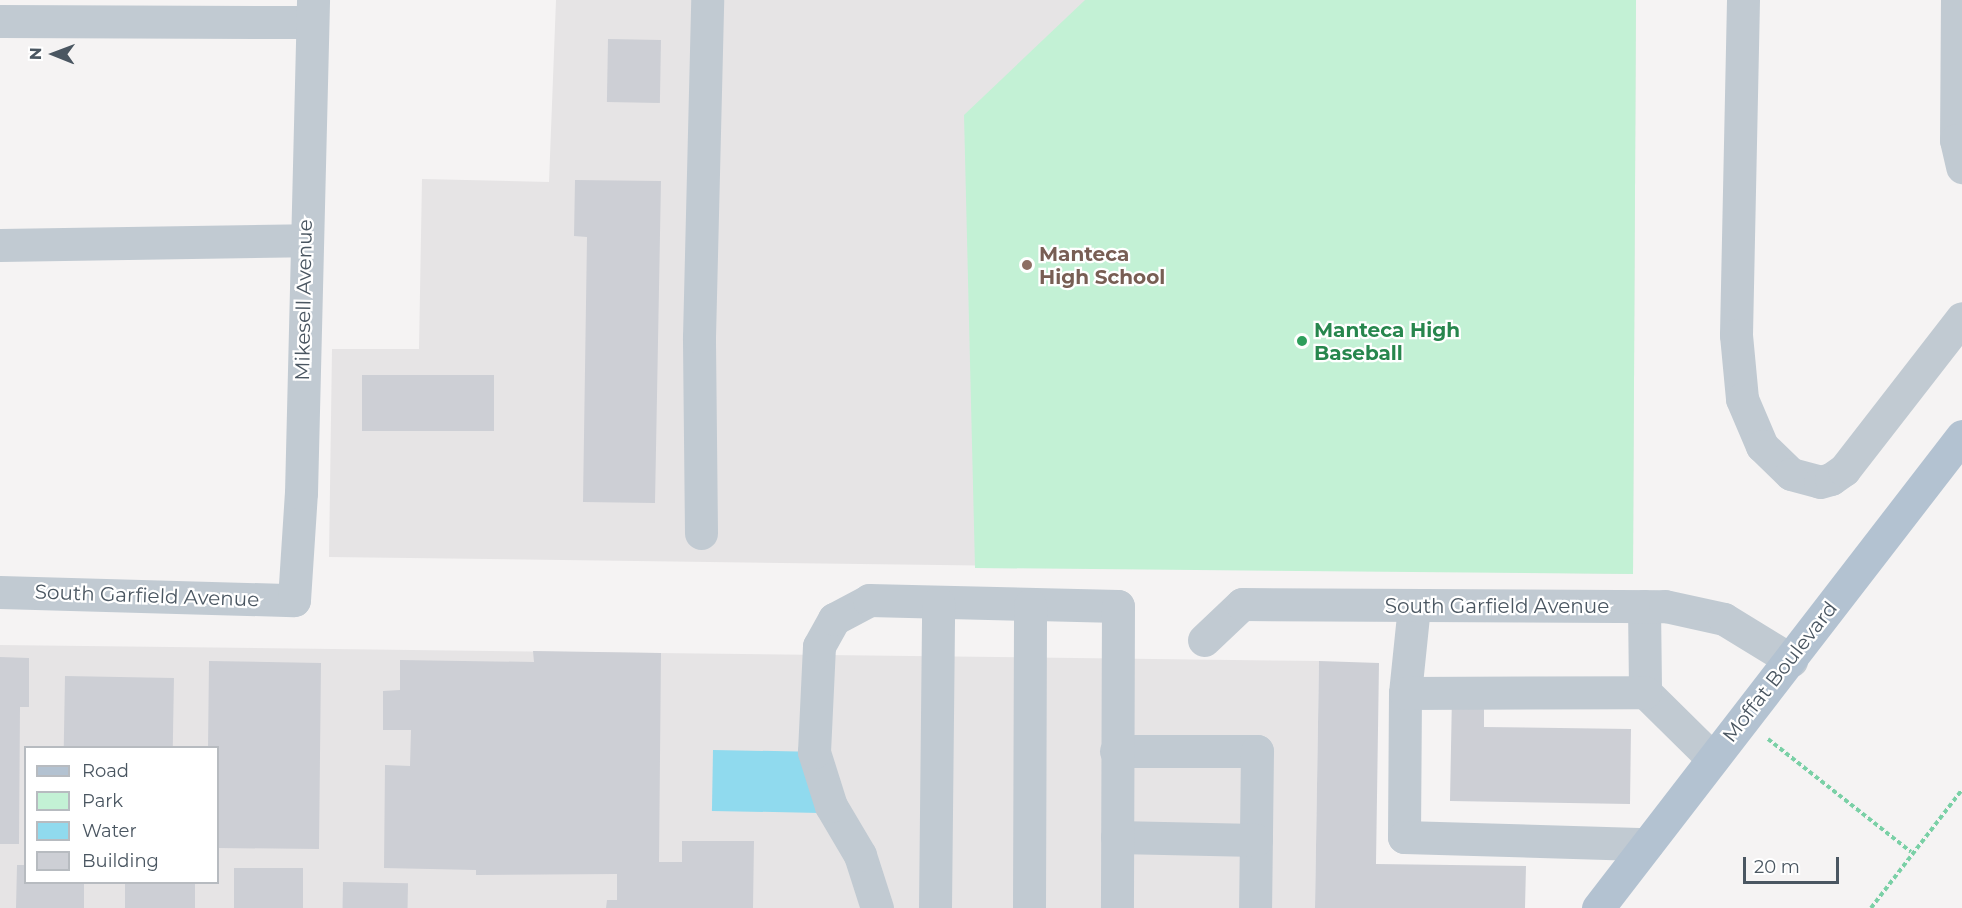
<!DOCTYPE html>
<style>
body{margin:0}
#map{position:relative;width:1962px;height:908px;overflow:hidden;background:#f5f3f3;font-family:Montserrat,sans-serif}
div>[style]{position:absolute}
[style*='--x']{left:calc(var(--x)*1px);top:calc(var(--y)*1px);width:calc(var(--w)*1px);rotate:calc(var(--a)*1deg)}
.education>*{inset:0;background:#e6e4e5}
.green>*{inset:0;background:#c3f1d5}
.water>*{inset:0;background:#90daee;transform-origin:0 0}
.building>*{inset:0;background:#cdcfd5;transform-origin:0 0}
.path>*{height:4px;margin-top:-2px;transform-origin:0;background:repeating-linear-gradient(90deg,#7ad0a6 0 4.5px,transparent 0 7.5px)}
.minor>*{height:33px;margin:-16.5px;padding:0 16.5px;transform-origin:16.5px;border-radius:16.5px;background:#c1cad2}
.major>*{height:33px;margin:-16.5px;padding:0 16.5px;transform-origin:16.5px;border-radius:16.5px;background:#b3c2d1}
.dots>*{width:16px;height:16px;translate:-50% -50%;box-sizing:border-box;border:3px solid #fff;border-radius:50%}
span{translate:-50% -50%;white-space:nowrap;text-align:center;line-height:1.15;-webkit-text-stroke:4.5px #fff;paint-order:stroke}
.education-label{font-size:20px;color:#785e54;font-weight:700}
.left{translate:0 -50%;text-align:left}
.street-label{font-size:20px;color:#4a5661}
.leisure-label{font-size:20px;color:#27864d;font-weight:700}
.legend{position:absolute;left:24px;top:746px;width:195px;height:138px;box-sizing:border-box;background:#fff;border:2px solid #b7bbc0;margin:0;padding:8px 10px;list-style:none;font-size:18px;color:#4a5661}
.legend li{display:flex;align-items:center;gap:12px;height:30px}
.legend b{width:30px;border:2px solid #b7bbc0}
.north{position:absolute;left:24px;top:24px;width:60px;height:60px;-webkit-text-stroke:4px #fff;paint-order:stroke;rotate:271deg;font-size:16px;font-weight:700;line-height:24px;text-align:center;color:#4a5661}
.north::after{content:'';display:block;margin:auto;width:21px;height:27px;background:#4a5661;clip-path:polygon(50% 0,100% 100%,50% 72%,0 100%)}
.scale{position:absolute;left:1743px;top:857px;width:96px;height:27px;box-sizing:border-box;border:3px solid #4a5661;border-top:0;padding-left:8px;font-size:18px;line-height:21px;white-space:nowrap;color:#4a5661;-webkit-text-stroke:4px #fff;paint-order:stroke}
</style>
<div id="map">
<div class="education">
<div style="clip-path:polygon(556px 0,1636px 0,1633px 574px,329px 557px,332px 349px,419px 349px,422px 179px,549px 182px)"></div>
<div style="clip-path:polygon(evenodd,0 645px,1319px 661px,1315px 908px,0 908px,0 645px,26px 748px,218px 748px,218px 882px,26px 882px,26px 748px)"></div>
</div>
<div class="green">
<div style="clip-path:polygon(1085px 0,1636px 0,1633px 574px,975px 568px,964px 115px)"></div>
</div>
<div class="water">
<div style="left:713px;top:750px;width:108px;height:61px;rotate:1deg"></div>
</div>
<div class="building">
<div style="left:608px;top:39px;width:53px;height:63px;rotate:1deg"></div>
<div style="clip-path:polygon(575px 180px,661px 181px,655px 503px,583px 502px,587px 237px,574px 236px)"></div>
<div style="left:362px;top:375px;width:132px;height:56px"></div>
<div style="clip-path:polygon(533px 651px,661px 653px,659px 862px,682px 862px,682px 841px,754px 841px,753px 908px,606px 908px,607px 900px,617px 900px,617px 874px,476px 875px,476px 870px,384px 868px,385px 765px,410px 766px,411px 730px,383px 730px,383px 691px,400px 690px,400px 660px,534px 662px)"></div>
<div style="clip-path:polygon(0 657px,29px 658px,29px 707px,20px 707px,19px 844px,0 844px)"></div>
<div style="clip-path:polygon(209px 661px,321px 663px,319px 849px,218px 848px,218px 748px,208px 748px)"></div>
<div style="clip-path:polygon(1319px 661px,1379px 663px,1376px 864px,1526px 866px,1525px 908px,1315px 908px)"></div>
<div style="left:65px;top:676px;width:109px;height:72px;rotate:1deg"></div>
<div style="clip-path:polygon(1452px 694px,1484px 694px,1484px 727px,1631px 729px,1630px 804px,1450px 801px)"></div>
<div style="clip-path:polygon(17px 865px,26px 865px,26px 882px,84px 882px,84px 908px,16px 908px)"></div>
<div style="left:234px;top:868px;width:69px;height:40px"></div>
<div style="left:125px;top:882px;width:70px;height:26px"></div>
<div style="left:343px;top:882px;width:65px;height:26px;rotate:1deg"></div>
</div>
<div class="path">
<div style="--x:1768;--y:739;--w:182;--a:38.3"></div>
<div style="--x:1871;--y:908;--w:149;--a:-52.4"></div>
</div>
<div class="minor">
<div style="--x:1743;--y:0;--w:335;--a:91.2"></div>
<div style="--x:1736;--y:335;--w:64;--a:84.6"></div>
<div style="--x:1742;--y:399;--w:51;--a:66.9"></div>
<div style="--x:1762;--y:446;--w:40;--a:44"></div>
<div style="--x:1791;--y:474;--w:30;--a:15"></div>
<div style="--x:1820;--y:482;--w:11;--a:-15"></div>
<div style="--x:1831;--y:479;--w:16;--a:-35"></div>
<div style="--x:1844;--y:470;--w:192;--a:-52.2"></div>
<div style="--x:1957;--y:0;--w:140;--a:90.4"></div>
<div style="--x:1956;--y:140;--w:28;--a:77"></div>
<div style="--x:0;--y:21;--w:312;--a:0.2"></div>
<div style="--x:0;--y:245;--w:304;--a:-0.9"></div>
<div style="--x:701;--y:533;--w:196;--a:-90.6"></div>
<div style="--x:699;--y:337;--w:337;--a:-88.6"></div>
<div style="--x:0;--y:592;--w:294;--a:1.6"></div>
<div style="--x:294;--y:600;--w:107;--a:-86.3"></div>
<div style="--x:301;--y:493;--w:493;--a:-88.6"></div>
<div style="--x:1414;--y:606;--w:87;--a:95.9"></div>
<div style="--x:1405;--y:693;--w:144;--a:90.4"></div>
<div style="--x:1404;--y:837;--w:243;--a:1.7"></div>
<div style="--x:1644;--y:606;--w:86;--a:89.3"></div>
<div style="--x:1645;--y:692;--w:95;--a:44.6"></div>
<div style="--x:1204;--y:640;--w:52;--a:-43.5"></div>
<div style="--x:1242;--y:604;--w:423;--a:0.3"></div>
<div style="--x:1665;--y:606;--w:60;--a:12.4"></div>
<div style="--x:1724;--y:619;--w:79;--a:31.5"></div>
<div style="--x:1405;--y:693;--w:240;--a:-0.2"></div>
<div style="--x:1116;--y:751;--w:141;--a:0"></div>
<div style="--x:1257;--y:751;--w:157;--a:90.7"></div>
<div style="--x:1117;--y:837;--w:139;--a:1.2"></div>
<div style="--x:877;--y:908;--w:56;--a:-107.8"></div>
<div style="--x:860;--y:855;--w:57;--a:-120.6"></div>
<div style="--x:831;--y:806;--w:57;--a:-107.5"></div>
<div style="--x:814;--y:752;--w:106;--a:-87.3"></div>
<div style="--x:819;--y:646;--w:31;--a:-61"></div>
<div style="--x:834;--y:619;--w:40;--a:-28"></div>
<div style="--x:869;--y:600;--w:249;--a:1.4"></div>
<div style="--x:1118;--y:606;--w:302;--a:90.2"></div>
<div style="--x:935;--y:908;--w:305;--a:-89.4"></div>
<div style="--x:1029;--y:908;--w:303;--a:-89.8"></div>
</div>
<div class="major">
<div style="--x:1598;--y:908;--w:596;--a:-52.36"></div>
</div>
<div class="dots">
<div style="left:1027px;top:265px;background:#8d6e63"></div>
<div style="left:1302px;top:341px;background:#2e9e5b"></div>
</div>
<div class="education-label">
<span class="left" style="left:1039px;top:266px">Manteca<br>High School</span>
</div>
<div class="street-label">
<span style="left:304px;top:300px;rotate:-89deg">Mikesell Avenue</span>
<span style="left:147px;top:596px;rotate:2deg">South Garfield Avenue</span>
<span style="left:1497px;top:606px">South Garfield Avenue</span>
<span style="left:1780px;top:672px;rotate:-52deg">Moffat Boulevard</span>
</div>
<div class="leisure-label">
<span class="left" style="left:1314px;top:342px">Manteca High<br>Baseball</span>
</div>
<ul class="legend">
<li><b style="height:8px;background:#b3c2d1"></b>Road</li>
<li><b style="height:16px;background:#c3f1d5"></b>Park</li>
<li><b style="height:16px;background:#90daee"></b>Water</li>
<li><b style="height:16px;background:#cdcfd5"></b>Building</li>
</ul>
<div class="north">N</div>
<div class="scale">20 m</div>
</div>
